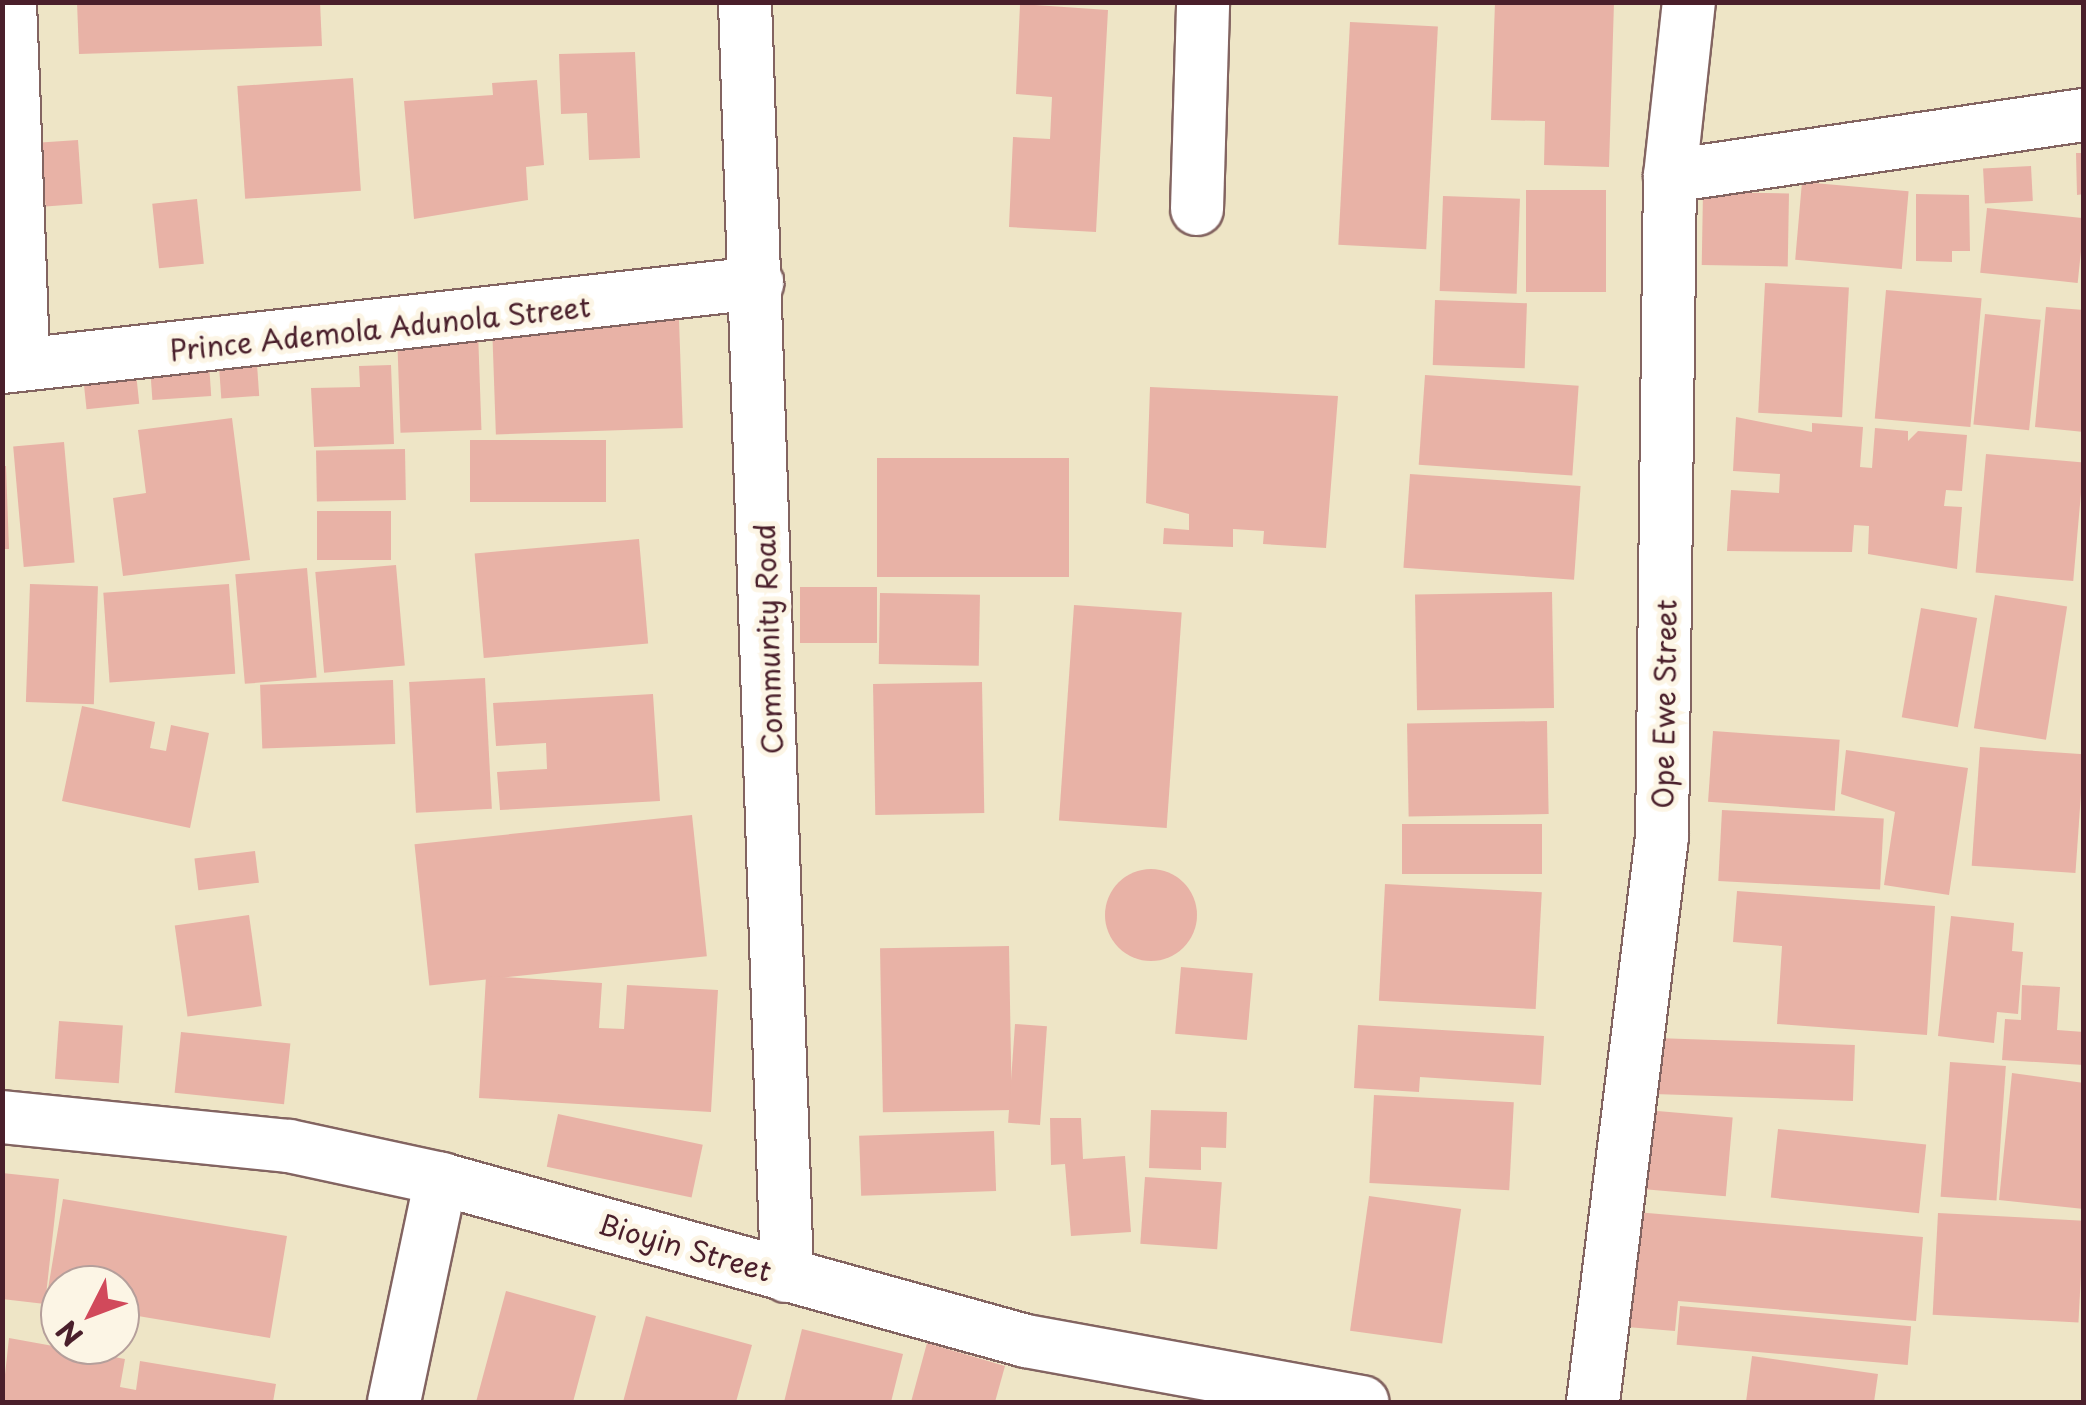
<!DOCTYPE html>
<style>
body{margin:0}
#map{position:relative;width:2086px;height:1405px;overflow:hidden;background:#eee5c6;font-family:"Playpen Sans",sans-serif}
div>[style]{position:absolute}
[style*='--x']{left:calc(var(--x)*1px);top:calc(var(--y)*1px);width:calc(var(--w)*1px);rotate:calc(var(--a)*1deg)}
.building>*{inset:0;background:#e8b2a6;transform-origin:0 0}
.round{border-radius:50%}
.roads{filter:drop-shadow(2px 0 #836461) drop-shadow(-2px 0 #836461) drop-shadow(0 2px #836461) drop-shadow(0 -2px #836461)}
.minor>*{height:52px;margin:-26px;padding:0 26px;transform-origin:26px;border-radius:26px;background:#fff}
span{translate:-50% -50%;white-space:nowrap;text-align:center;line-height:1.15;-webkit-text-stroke:10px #fcf5e5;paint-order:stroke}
.street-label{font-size:28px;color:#4a1f2b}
.frame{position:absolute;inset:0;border:5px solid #4a1f2b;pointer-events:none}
.north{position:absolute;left:40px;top:1265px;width:100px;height:100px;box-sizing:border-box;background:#fcf5e5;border:2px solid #b59f9b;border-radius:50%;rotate:228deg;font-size:28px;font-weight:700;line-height:40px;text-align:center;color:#4a1f2b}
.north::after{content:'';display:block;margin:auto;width:35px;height:45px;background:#d1495b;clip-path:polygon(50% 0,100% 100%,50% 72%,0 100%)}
</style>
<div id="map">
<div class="building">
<div style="clip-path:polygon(77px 2px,320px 2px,322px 46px,79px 54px)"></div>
<div style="clip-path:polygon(1495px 2px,1614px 2px,1609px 167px,1544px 165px,1545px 121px,1491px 120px)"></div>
<div style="clip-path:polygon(1020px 4px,1108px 10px,1096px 232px,1009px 227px,1013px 137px,1050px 139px,1052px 97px,1016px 94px)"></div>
<div style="left:1350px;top:22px;width:88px;height:223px;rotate:3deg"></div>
<div style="clip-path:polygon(635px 52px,640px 158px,589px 160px,587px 113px,561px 114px,559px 54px)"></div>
<div style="left:353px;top:78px;width:113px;height:116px;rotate:86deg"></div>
<div style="clip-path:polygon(537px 80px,544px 165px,526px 167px,528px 200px,414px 219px,404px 101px,493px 95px,492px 83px)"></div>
<div style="left:78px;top:140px;width:64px;height:37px;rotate:86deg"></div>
<div style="clip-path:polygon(2076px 153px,2084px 153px,2084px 194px,2077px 195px)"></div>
<div style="left:2031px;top:166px;width:35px;height:48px;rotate:87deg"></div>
<div style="left:1802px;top:182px;width:107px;height:78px;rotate:5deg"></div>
<div style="left:1526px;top:190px;width:80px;height:102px"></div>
<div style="left:1703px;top:192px;width:86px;height:73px;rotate:1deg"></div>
<div style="clip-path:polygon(1916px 194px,1969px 195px,1970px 251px,1952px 251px,1952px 262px,1916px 261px)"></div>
<div style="left:1443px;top:196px;width:77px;height:95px;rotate:2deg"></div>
<div style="left:197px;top:199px;width:65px;height:45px;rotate:84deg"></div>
<div style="left:1987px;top:208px;width:98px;height:65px;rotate:6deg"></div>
<div style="left:1765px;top:283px;width:84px;height:130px;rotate:3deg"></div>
<div style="left:1886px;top:290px;width:96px;height:129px;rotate:5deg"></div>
<div style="left:1435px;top:300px;width:92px;height:65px;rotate:2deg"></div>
<div style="clip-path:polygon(2046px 307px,2084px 310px,2084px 432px,2035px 427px)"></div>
<div style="left:1985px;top:314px;width:56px;height:111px;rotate:6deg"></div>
<div style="left:679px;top:320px;width:108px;height:187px;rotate:88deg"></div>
<div style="left:478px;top:331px;width:99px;height:81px;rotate:88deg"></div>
<div style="left:256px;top:350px;width:46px;height:38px;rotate:86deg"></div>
<div style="left:209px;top:364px;width:32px;height:59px;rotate:86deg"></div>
<div style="clip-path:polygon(391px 365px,394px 444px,314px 447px,311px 388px,360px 387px,359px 366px)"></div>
<div style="left:136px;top:373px;width:31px;height:53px;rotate:84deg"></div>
<div style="left:1425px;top:375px;width:154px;height:90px;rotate:4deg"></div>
<div style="clip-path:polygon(1150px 387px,1338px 396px,1326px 548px,1263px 544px,1264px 531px,1233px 529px,1233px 547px,1163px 544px,1164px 528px,1189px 530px,1189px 514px,1146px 503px)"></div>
<div style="clip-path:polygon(1736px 417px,1812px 432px,1812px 423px,1863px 427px,1860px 467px,1872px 468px,1875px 428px,1908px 431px,1908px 441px,1918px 431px,1967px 435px,1962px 491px,1946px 490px,1944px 506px,1962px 507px,1957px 569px,1868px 554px,1869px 526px,1854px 525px,1852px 552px,1727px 551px,1731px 490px,1779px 493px,1780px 474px,1733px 471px)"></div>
<div style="clip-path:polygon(232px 418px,250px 560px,123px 576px,113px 498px,146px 493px,138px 430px)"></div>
<div style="left:470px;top:440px;width:136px;height:62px"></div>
<div style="left:64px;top:442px;width:121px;height:51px;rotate:85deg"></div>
<div style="left:405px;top:449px;width:51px;height:89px;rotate:89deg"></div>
<div style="left:1986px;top:454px;width:98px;height:119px;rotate:5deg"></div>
<div style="left:1069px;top:458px;width:119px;height:192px;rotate:90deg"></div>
<div style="clip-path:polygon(2px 466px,6px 466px,9px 549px,2px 549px)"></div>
<div style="left:1410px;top:474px;width:171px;height:94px;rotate:4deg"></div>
<div style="left:317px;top:511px;width:74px;height:49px"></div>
<div style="left:639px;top:539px;width:105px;height:165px;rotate:85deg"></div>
<div style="left:396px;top:565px;width:101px;height:81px;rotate:85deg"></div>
<div style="left:307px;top:568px;width:110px;height:72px;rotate:85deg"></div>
<div style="left:30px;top:584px;width:68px;height:118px;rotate:2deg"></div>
<div style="left:229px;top:584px;width:90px;height:126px;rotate:86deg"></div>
<div style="left:800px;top:587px;width:77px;height:56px"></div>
<div style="left:1552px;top:592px;width:116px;height:137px;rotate:89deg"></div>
<div style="left:880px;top:593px;width:100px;height:71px;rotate:1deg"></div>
<div style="left:1995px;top:595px;width:73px;height:135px;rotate:9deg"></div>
<div style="left:1074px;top:605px;width:108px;height:216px;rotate:4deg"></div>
<div style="left:1921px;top:608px;width:57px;height:111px;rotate:10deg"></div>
<div style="left:485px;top:678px;width:131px;height:76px;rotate:87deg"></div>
<div style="left:393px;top:680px;width:64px;height:133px;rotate:88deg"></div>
<div style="left:982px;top:682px;width:131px;height:109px;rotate:89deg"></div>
<div style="clip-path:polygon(653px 694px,660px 801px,500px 810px,497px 772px,547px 769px,546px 743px,496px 746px,493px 703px)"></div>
<div style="clip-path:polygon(82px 706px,155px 722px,150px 748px,166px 751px,171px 725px,209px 733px,190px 828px,62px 801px)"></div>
<div style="left:1547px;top:721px;width:93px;height:140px;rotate:89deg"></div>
<div style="left:1713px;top:731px;width:127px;height:71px;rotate:4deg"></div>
<div style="left:1980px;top:747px;width:104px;height:119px;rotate:4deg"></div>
<div style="clip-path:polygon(1846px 750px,1968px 768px,1949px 895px,1884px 885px,1895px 812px,1841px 794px)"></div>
<div style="left:1722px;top:810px;width:162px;height:71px;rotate:3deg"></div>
<div style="left:692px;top:815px;width:142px;height:279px;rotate:84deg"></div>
<div style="left:1402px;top:824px;width:140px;height:50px"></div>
<div style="left:255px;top:851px;width:32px;height:61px;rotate:83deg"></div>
<div class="round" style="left:1105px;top:869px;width:92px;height:92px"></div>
<div style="left:1385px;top:884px;width:157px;height:117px;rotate:3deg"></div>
<div style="clip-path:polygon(1737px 891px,1935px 906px,1927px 1035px,1777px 1024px,1782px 946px,1733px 942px)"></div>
<div style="left:249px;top:915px;width:92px;height:75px;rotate:82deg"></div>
<div style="clip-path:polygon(1951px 916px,2014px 923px,2012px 951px,2023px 952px,2018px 1014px,1997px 1012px,1994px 1043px,1938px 1036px)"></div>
<div style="left:1009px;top:946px;width:164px;height:129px;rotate:89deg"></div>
<div style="left:1181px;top:967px;width:72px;height:67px;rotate:5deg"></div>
<div style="clip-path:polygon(486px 976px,602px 983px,599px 1028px,624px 1029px,627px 985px,718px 990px,711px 1112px,479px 1098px)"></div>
<div style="clip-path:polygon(2022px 985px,2060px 987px,2057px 1030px,2084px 1032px,2084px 1065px,2002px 1060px,2005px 1019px,2021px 1020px)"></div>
<div style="left:59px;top:1021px;width:64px;height:58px;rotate:4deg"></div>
<div style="left:1015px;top:1024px;width:32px;height:99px;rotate:4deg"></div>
<div style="clip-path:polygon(1358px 1025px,1544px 1036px,1541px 1085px,1420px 1077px,1419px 1092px,1354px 1088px)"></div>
<div style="left:181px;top:1032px;width:110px;height:61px;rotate:6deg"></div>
<div style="left:1656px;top:1038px;width:199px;height:56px;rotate:2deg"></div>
<div style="left:1950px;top:1062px;width:56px;height:135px;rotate:4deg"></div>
<div style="clip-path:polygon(2012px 1073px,2084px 1083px,2084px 1209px,1999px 1200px)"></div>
<div style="left:1374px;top:1095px;width:140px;height:88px;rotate:3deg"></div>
<div style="clip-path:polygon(1151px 1110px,1227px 1112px,1226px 1148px,1201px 1147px,1201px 1170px,1149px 1168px)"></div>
<div style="left:1646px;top:1110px;width:87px;height:79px;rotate:5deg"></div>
<div style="left:558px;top:1114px;width:148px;height:54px;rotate:12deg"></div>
<div style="clip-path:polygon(1050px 1118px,1081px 1118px,1083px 1159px,1125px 1156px,1131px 1232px,1071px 1236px,1065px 1164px,1051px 1165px)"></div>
<div style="left:1778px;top:1129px;width:149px;height:69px;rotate:6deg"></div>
<div style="left:994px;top:1131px;width:60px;height:135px;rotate:88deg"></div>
<div style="clip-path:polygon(2px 1173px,59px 1179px,45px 1304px,2px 1299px)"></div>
<div style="left:1145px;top:1177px;width:77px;height:67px;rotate:4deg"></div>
<div style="left:1369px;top:1196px;width:93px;height:136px;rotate:8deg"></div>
<div style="clip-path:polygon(63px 1199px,287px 1236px,270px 1338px,120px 1313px,120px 1285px,60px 1285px,60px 1303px,46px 1301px)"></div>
<div style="clip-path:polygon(1636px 1212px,1923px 1237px,1916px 1321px,1678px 1301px,1675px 1331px,1627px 1327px)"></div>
<div style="left:1938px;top:1213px;width:146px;height:102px;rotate:3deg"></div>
<div style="clip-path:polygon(506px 1291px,596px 1316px,573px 1402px,476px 1402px)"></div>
<div style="left:1680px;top:1306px;width:232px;height:39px;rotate:5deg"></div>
<div style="clip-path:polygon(646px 1316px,752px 1345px,736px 1402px,623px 1402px)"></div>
<div style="clip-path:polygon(802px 1329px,903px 1354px,891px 1402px,784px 1402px)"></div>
<div style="clip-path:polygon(9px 1338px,125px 1359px,120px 1387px,136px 1390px,140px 1361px,276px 1384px,273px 1402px,2px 1402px)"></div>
<div style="clip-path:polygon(927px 1343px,1005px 1366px,995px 1402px,911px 1402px)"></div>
<div style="clip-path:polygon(1752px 1356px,1878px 1374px,1874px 1402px,1746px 1402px)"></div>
</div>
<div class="roads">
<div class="minor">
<div style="--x:10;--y:2;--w:362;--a:87.9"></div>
<div style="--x:745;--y:2;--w:1275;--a:88.11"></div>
<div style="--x:1670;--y:176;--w:418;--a:-8.4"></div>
<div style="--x:1197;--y:209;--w:207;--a:-88.3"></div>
<div style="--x:2;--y:367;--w:760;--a:-6.35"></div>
<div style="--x:2;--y:1117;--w:288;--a:5.8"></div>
<div style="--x:289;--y:1146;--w:156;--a:12.2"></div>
<div style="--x:441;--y:1179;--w:607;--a:15.48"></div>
<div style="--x:1026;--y:1341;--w:342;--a:10.3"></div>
<div style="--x:394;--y:1402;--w:228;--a:-78.1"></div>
<div style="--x:1593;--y:1402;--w:569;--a:-83.04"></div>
<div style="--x:1662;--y:837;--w:661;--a:-89.31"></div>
<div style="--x:1670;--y:176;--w:175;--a:-83.8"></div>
</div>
</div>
<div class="street-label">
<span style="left:380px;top:328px;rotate:-6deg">Prince Ademola Adunola Street</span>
<span style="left:768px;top:639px;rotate:-92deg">Community Road</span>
<span style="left:1664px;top:704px;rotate:-89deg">Ope Ewe Street</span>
<span style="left:685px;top:1247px;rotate:16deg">Bioyin Street</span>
</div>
<div class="frame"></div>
<div class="north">N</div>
</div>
